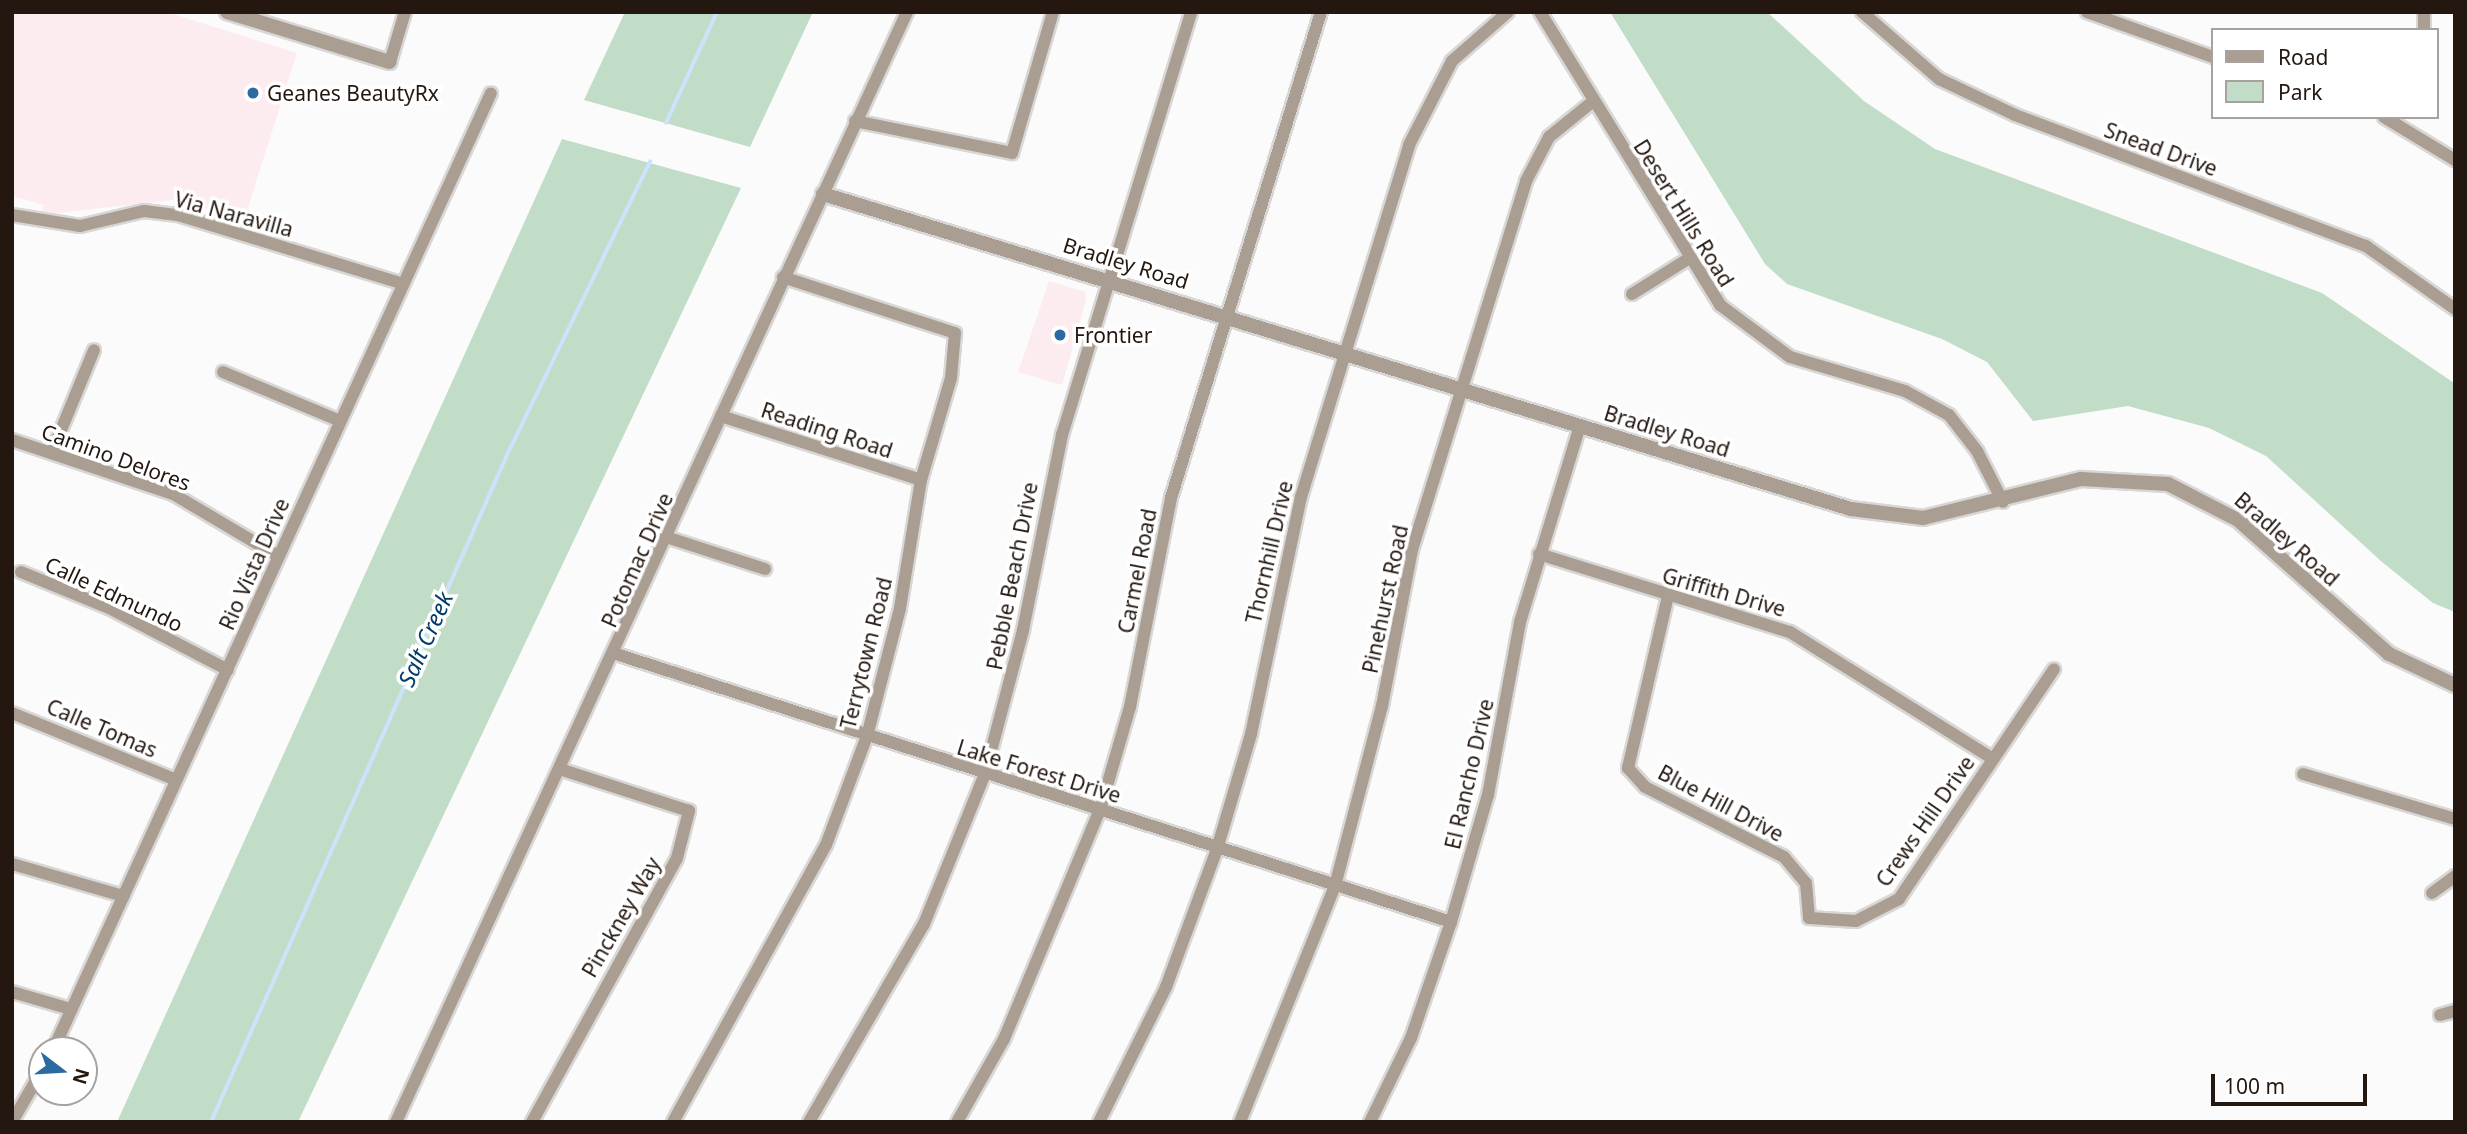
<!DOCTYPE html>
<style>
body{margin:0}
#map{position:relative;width:2467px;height:1134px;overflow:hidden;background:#fbfbfb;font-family:"Noto Sans",sans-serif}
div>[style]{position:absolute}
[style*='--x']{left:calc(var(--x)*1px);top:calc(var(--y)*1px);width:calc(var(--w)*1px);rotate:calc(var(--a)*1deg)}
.commercial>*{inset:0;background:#fcecef}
.green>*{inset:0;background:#c1ddc7}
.stream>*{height:3.5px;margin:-1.75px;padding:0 1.75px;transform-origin:1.75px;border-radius:1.75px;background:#cbe3fc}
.roads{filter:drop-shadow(2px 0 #d9d7d5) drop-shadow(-2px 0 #d9d7d5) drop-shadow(0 2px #d9d7d5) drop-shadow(0 -2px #d9d7d5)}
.minor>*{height:12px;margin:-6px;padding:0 6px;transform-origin:6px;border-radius:6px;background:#aa9e92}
.tertiary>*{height:14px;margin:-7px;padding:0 7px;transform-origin:7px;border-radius:7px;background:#aa9e92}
.dots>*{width:19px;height:19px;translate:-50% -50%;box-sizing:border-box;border:4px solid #fff;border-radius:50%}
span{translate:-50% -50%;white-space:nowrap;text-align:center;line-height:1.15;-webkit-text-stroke:7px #fff;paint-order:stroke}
.poi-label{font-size:21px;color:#241710}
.left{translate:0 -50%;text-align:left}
.street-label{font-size:21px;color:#241710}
.water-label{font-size:23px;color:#003c6c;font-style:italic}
.frame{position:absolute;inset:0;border:14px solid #241710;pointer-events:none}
.legend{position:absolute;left:2211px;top:28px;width:228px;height:91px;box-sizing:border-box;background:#fff;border:2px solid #a7a29f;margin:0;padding:9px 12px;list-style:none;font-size:21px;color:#241710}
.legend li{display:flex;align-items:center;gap:14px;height:35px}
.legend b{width:35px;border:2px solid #a7a29f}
.north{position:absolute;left:28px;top:1036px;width:70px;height:70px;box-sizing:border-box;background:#fff;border:2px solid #a7a29f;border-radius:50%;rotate:107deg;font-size:19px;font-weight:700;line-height:28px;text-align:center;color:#241710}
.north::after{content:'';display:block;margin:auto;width:24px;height:32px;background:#2b6ba1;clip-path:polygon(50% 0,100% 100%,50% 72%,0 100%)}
.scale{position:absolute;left:2211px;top:1074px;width:156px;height:32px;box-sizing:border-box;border:4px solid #241710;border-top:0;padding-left:9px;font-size:21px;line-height:24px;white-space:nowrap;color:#241710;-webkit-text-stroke:5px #fff;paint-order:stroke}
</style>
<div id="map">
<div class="commercial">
<div style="clip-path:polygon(12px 12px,167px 12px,297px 53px,244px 220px,171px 200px,50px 214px,42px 212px,44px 205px,12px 196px)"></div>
<div style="clip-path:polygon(1049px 281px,1085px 292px,1086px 300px,1062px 385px,1018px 372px)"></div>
</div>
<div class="green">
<div style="clip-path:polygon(625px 12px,813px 12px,750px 147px,584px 100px)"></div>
<div style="clip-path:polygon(1610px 12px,1767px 12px,1864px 101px,1935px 149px,2322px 293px,2454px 383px,2455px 612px,2433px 603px,2382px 562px,2266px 456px,2209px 428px,2128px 406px,2033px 421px,1987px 362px,1942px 339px,1787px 284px,1765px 264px)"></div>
<div style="clip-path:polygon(562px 139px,741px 188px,298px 1122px,117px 1122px)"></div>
</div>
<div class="stream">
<div style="--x:666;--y:123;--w:122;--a:-65.3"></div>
<div style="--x:211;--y:1122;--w:732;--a:-66.06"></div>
<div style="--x:508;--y:453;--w:324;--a:-64"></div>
</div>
<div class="roads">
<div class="minor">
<div style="--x:1540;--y:12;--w:344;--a:58.4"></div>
<div style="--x:1720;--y:305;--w:87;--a:36.6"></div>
<div style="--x:1790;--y:357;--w:120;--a:16.5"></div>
<div style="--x:1905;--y:391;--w:50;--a:28.6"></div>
<div style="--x:1949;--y:415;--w:46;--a:52.1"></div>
<div style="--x:1977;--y:451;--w:57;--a:63"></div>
<div style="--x:1862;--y:12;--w:102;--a:41"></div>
<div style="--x:1939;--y:79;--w:84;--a:25.3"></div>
<div style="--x:2015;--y:115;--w:375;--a:20.5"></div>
<div style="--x:2366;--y:246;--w:109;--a:35.3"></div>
<div style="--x:2087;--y:12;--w:134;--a:19.7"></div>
<div style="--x:2424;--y:30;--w:18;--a:-90"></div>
<div style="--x:390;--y:62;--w:52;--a:-73.3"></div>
<div style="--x:2384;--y:117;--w:83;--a:31.2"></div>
<div style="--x:855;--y:121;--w:160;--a:11.5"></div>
<div style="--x:1012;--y:153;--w:147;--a:-73.8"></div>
<div style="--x:12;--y:215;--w:69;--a:9.2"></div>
<div style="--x:80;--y:226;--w:66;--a:-13.2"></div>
<div style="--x:144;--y:211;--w:34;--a:7"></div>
<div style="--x:178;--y:215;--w:233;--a:17"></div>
<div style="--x:1632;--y:294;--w:66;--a:-32"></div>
<div style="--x:223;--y:372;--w:127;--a:22.7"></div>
<div style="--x:721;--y:416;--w:210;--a:17.7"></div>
<div style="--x:12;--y:440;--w:170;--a:18.5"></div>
<div style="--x:173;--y:494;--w:122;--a:30.6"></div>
<div style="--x:52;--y:452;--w:110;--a:-67.6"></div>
<div style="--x:669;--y:538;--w:101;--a:17.9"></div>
<div style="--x:1539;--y:554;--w:263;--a:17.3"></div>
<div style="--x:1790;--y:632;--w:239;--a:32"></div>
<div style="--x:21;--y:572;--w:95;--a:22.2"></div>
<div style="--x:109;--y:608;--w:134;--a:27.5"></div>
<div style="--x:1668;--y:596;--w:177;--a:103.1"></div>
<div style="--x:1628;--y:768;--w:25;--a:48"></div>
<div style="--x:1645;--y:787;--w:156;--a:26.7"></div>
<div style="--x:1784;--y:857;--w:34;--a:50"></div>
<div style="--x:1806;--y:883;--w:35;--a:85"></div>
<div style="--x:1809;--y:918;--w:47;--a:3.7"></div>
<div style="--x:1856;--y:921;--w:48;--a:-27.1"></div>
<div style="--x:1899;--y:899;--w:277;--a:-56"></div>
<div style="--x:616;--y:654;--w:877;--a:17.79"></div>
<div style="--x:12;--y:713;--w:177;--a:22.2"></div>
<div style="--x:2303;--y:774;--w:159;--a:16.5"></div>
<div style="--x:12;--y:864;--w:116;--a:16.1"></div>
<div style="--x:2432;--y:893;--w:29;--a:-36"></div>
<div style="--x:12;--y:992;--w:61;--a:16.1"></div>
<div style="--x:2440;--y:1015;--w:16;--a:-15"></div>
<div style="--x:53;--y:1050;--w:1052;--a:-65.41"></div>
<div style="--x:12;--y:1122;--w:60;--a:-60"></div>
<div style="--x:396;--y:1122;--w:1222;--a:-65.28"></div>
<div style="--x:532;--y:1122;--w:301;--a:-61.2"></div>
<div style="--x:677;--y:858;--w:49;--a:-75.7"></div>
<div style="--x:689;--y:811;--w:136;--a:-162"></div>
<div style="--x:673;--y:1122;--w:316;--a:-61.1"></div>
<div style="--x:826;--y:845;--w:116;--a:-69.4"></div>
<div style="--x:867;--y:736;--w:132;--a:-75.5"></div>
<div style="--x:900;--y:608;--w:130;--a:-80.7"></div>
<div style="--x:921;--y:480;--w:106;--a:-73.6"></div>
<div style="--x:951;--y:378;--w:45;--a:-84.9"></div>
<div style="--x:955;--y:333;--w:181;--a:-162"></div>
<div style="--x:809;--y:1122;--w:229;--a:-59.9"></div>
<div style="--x:924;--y:924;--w:162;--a:-67.9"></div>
<div style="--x:985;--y:774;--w:149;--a:-75.2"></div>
<div style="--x:1023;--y:630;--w:199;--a:-78.7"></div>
<div style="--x:1062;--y:435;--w:442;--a:-73"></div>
<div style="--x:957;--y:1122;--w:95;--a:-60.5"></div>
<div style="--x:1004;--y:1039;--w:248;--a:-67.3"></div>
<div style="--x:1100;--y:810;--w:107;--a:-73.8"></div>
<div style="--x:1130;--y:707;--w:213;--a:-78.9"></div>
<div style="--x:1171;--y:498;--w:509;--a:-72.85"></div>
<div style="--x:1099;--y:1122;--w:151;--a:-63.6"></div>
<div style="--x:1166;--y:987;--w:147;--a:-69.7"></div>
<div style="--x:1217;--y:849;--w:120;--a:-73.5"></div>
<div style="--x:1251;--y:734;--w:242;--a:-78.1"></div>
<div style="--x:1301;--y:497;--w:368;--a:-72.9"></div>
<div style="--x:1409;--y:145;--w:94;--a:-62.9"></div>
<div style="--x:1452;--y:61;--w:74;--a:-41.2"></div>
<div style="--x:1240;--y:1122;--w:254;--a:-68.1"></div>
<div style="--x:1335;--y:886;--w:186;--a:-75.4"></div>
<div style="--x:1382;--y:706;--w:159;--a:-79.1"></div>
<div style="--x:1412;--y:550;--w:386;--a:-72.8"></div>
<div style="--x:1526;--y:181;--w:50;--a:-62.4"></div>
<div style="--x:1549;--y:137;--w:55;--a:-39.1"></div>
<div style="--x:1370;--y:1122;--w:93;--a:-64"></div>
<div style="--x:1411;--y:1038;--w:123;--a:-71"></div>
<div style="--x:1451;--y:922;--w:132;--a:-73.8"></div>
<div style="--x:1488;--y:795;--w:176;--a:-79.5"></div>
<div style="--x:1520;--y:622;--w:205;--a:-73"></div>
</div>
<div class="tertiary">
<div style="--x:227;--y:12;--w:170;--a:17.1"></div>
<div style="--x:823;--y:194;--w:1075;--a:17.04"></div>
<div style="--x:1851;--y:509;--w:73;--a:7.1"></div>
<div style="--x:1923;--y:518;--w:163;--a:-13.9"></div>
<div style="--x:2081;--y:479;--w:87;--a:3.3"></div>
<div style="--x:2168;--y:484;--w:79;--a:27.2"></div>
<div style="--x:2238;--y:520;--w:202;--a:41.6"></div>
<div style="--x:2389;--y:654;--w:73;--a:25.2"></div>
</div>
</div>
<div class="dots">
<div style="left:253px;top:93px;background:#2b6ba1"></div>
<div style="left:1060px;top:335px;background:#2b6ba1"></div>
</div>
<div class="poi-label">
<span class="left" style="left:267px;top:93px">Geanes BeautyRx</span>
<span class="left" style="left:1074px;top:335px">Frontier</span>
</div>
<div class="street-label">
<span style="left:2161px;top:149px;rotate:20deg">Snead Drive</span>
<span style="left:1684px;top:213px;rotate:58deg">Desert Hills Road</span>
<span style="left:234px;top:214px;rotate:15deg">Via Naravilla</span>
<span style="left:1126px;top:263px;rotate:17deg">Bradley Road</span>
<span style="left:827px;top:430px;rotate:18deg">Reading Road</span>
<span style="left:1667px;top:431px;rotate:17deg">Bradley Road</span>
<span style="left:116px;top:457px;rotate:20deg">Camino Delores</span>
<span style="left:2287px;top:539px;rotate:41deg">Bradley Road</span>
<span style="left:1269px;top:552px;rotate:-77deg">Thornhill Drive</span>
<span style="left:637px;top:560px;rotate:-66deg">Potomac Drive</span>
<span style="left:254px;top:564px;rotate:-66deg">Rio Vista Drive</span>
<span style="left:1137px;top:571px;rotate:-79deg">Carmel Road</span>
<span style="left:1012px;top:576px;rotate:-79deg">Pebble Beach Drive</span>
<span style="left:1724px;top:592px;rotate:16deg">Griffith Drive</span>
<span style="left:114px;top:594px;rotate:25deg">Calle Edmundo</span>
<span style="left:1385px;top:599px;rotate:-78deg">Pinehurst Road</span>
<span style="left:866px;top:653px;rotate:-76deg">Terrytown Road</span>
<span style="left:102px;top:728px;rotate:23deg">Calle Tomas</span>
<span style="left:1039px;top:771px;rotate:17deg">Lake Forest Drive</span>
<span style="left:1469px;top:774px;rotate:-77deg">El Rancho Drive</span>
<span style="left:1721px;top:803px;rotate:28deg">Blue Hill Drive</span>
<span style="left:1925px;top:821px;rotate:-55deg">Crews Hill Drive</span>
<span style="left:621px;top:917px;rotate:-60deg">Pinckney Way</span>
</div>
<div class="water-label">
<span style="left:425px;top:639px;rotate:-66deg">Salt Creek</span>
</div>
<div class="frame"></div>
<ul class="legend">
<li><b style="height:9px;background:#aa9e92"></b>Road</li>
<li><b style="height:19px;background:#c1ddc7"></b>Park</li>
</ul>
<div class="north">N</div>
<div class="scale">100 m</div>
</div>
